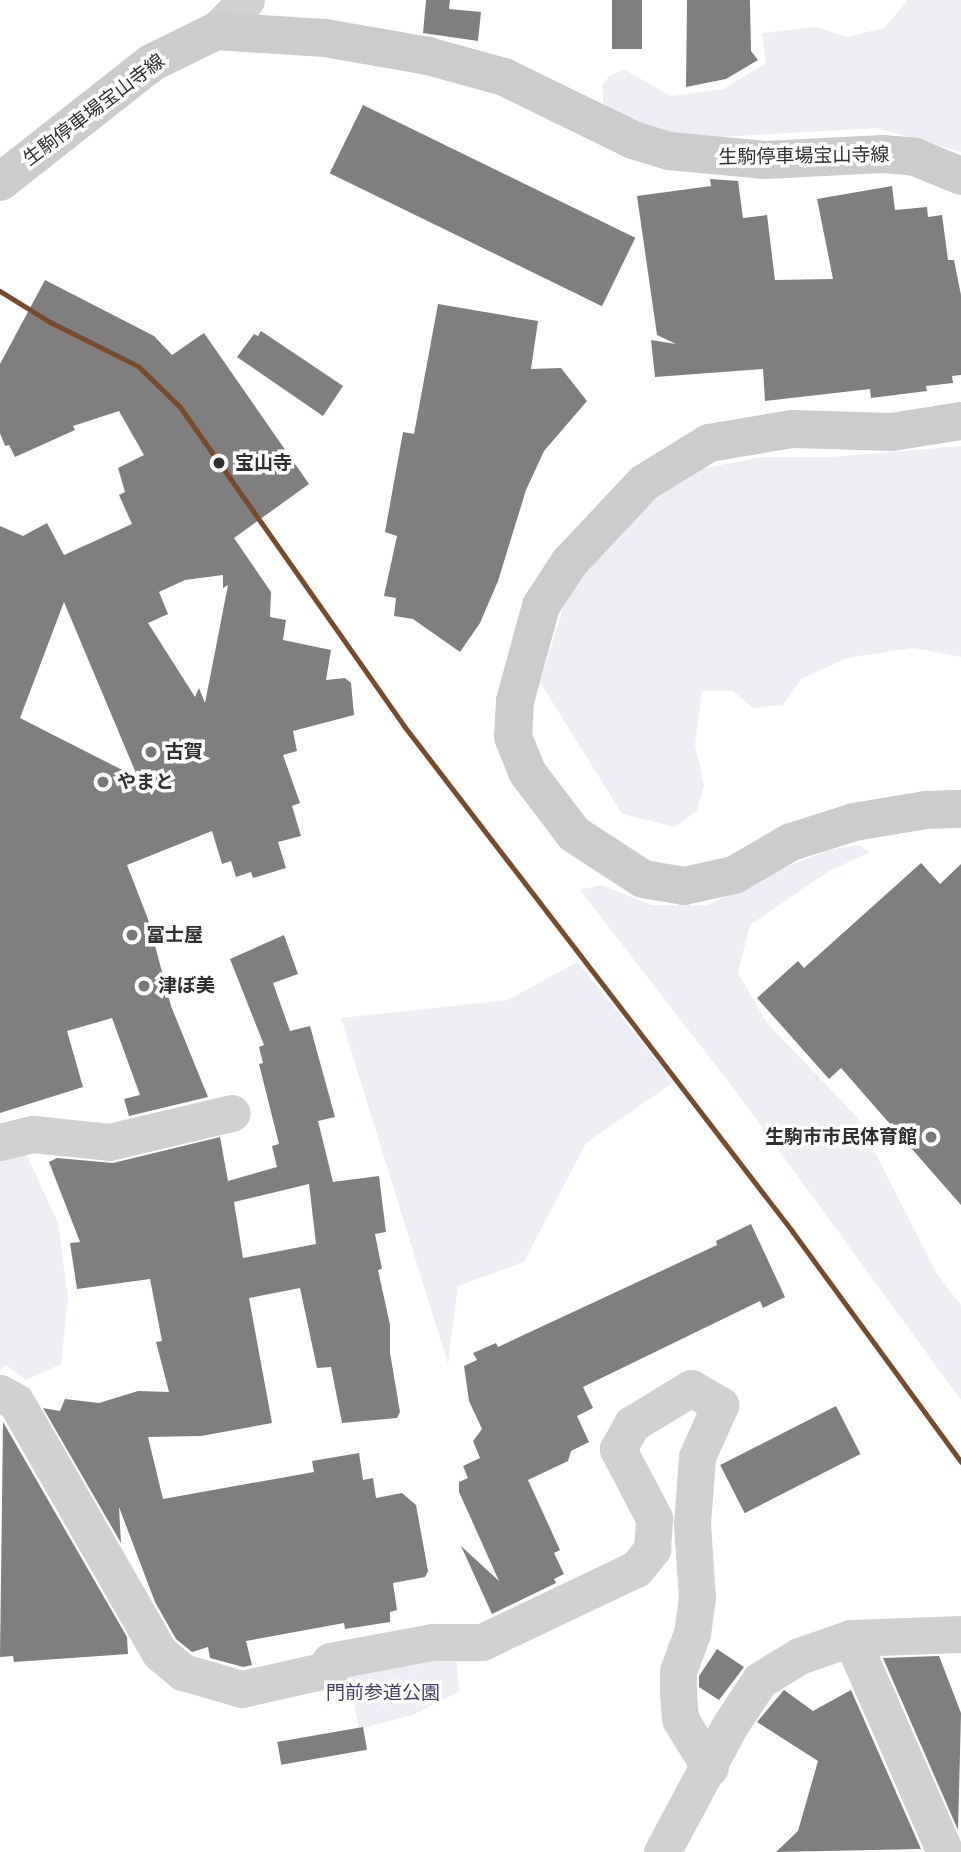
<!DOCTYPE html>
<meta charset="utf-8">
<style>
body{margin:0}
#map{position:relative;width:961px;height:1852px;overflow:hidden;background:#fff;font-family:Rubik,"Noto Sans JP",sans-serif}
div>[style]{position:absolute}
[style*='--x']{left:calc(var(--x)*1px);top:calc(var(--y)*1px);width:calc(var(--w)*1px);rotate:calc(var(--a)*1deg)}
.green>*{inset:0;background:#ededf4}
.building>*{inset:0;background:#7f7f7f;transform-origin:0 0}
.street>*{height:37px;margin:-18.5px;padding:0 18.5px;transform-origin:18.5px;border-radius:18.5px;background:#d1d1d1}
.secondary>*{height:38px;margin:-19px;padding:0 19px;transform-origin:19px;border-radius:19px;background:#ccc}
.tram-1>*{height:5px;margin:-2.5px;padding:0 2.5px;transform-origin:2.5px;border-radius:2.5px;background:#7a4b2a}
.dots>*{width:19px;height:19px;translate:-50% -50%;box-sizing:border-box;border:4px solid #fff;border-radius:50%}
span{translate:-50% -50%;white-space:nowrap;text-align:center;line-height:1.15;-webkit-text-stroke:7px #fff;paint-order:stroke}
.street-label{font-size:19px;color:#2f2f2f}
.stop-label{font-size:19px;color:#2f2f2f;font-weight:700}
.left{translate:0 -50%;text-align:left}
.poi-label{font-size:19px;color:#2f2f2f;font-weight:700}
.right{translate:-100% -50%;text-align:right}
.park-label{font-size:19px;color:#423f68}
</style>
<div id="map">
<div class="green">
<div style="clip-path:polygon(908px 0,961px 0,961px 152px,877px 128px,703px 138px,655px 129px,604px 108px,602px 86px,610px 75px,625px 70px,671px 96px,723px 89px,766px 63px,762px 33px,816px 27px,847px 37px,884px 28px)"></div>
<div style="clip-path:polygon(961px 446px,961px 657px,913px 648px,847px 658px,801px 679px,783px 705px,753px 708px,733px 691px,702px 691px,695px 745px,704px 785px,697px 811px,675px 827px,622px 814px,540px 682px,564px 605px,590px 564px,654px 500px,705px 468px,762px 457px,833px 457px)"></div>
<div style="clip-path:polygon(858px 845px,870px 852px,828px 872px,750px 925px,738px 973px,767px 1023px,857px 1117px,937px 1274px,961px 1305px,961px 1400px,734px 1089px,580px 890px,601px 885px,652px 905px,707px 905px,773px 872px,829px 850px)"></div>
<div style="clip-path:polygon(577px 962px,674px 1082px,586px 1143px,524px 1262px,458px 1286px,448px 1364px,341px 1018px,508px 1000px)"></div>
<div style="clip-path:polygon(20px 1140px,58px 1223px,68px 1298px,61px 1364px,26px 1380px,6px 1365px,0 1370px,0 1149px)"></div>
<div style="clip-path:polygon(455px 1654px,460px 1691px,413px 1715px,359px 1729px,347px 1669px)"></div>
</div>
<div class="building">
<div style="clip-path:polygon(426px 0,450px 0,449px 9px,481px 12px,478px 41px,423px 33px)"></div>
<div style="left:612px;top:0;width:30px;height:49px"></div>
<div style="clip-path:polygon(687px 0,750px 0,751px 51px,758px 60px,726px 79px,686px 87px)"></div>
<div style="left:363px;top:105px;width:303px;height:76px;rotate:26deg"></div>
<div style="clip-path:polygon(710px 179px,738px 181px,743px 218px,767px 215px,775px 280px,833px 279px,817px 199px,892px 186px,895px 210px,927px 207px,928px 217px,942px 215px,948px 260px,954px 260px,961px 295px,961px 375px,952px 376px,953px 383px,926px 386px,927px 391px,871px 398px,870px 389px,765px 401px,763px 369px,655px 377px,651px 340px,676px 344px,657px 335px,637px 196px,711px 186px)"></div>
<div style="clip-path:polygon(evenodd,45px 280px,154px 336px,172px 355px,204px 333px,309px 484px,234px 538px,271px 592px,270px 617px,286px 620px,283px 640px,331px 650px,326px 680px,345px 678px,351px 683px,354px 715px,293px 731px,297px 751px,283px 755px,300px 803px,292px 806px,301px 836px,278px 842px,286px 868px,253px 878px,251px 872px,236px 877px,231px 861px,222px 864px,212px 831px,127px 865px,148px 919px,171px 1006px,208px 1097px,129px 1116px,124px 1099px,140px 1095px,112px 1018px,67px 1031px,83px 1087px,0 1113px,0 526px,23px 536px,47px 523px,64px 555px,132px 524px,119px 495px,125px 492px,118px 468px,144px 455px,119px 411px,73px 426px,75px 430px,15px 457px,9px 445px,5px 446px,0 433px,0 364px,45px 280px,223px 575px,223px 588px,228px 585px,205px 703px,199px 688px,195px 697px,148px 623px,168px 614px,159px 592px,185px 580px,223px 575px,45px 280px,64px 602px,138px 778px,20px 718px,64px 602px)"></div>
<div style="clip-path:polygon(438px 304px,538px 321px,531px 369px,561px 368px,587px 401px,544px 451px,526px 490px,498px 581px,480px 623px,460px 652px,413px 619px,394px 616px,396px 598px,384px 596px,397px 536px,385px 532px,403px 432px,414px 434px)"></div>
<div style="clip-path:polygon(261px 331px,343px 386px,323px 416px,237px 357px,254px 334px,258px 336px)"></div>
<div style="clip-path:polygon(921px 863px,940px 884px,961px 864px,961px 1205px,841px 1068px,829px 1079px,757px 998px,798px 961px,804px 968px)"></div>
<div style="clip-path:polygon(evenodd,284px 935px,298px 974px,273px 983px,290px 1031px,310px 1026px,335px 1117px,318px 1121px,333px 1182px,379px 1176px,386px 1232px,375px 1234px,382px 1269px,378px 1270px,390px 1325px,390px 1353px,400px 1412px,397px 1418px,342px 1423px,331px 1367px,317px 1368px,300px 1288px,249px 1298px,272px 1423px,201px 1436px,148px 1437px,163px 1499px,314px 1472px,312px 1461px,359px 1453px,363px 1480px,373px 1478px,376px 1498px,402px 1493px,416px 1505px,428px 1571px,425px 1577px,393px 1583px,397px 1610px,390px 1612px,390px 1622px,345px 1629px,344px 1623px,246px 1641px,252px 1665px,243px 1667px,210px 1658px,208px 1647px,192px 1652px,176px 1639px,155px 1602px,119px 1507px,121px 1543px,43px 1408px,60px 1411px,65px 1399px,99px 1403px,138px 1391px,169px 1392px,156px 1342px,162px 1341px,150px 1279px,77px 1289px,70px 1243px,80px 1242px,49px 1162px,57px 1158px,113px 1163px,220px 1137px,228px 1181px,277px 1167px,272px 1146px,279px 1144px,259px 1064px,263px 1063px,259px 1047px,264px 1045px,230px 959px,284px 935px,309px 1184px,316px 1244px,243px 1258px,234px 1202px,309px 1184px)"></div>
<div style="clip-path:polygon(751px 1224px,785px 1297px,763px 1308px,760px 1301px,583px 1387px,593px 1408px,577px 1416px,589px 1442px,571px 1451px,568px 1461px,528px 1480px,560px 1550px,554px 1553px,564px 1574px,554px 1579px,556px 1583px,492px 1614px,461px 1546px,499px 1581px,459px 1492px,459px 1482px,468px 1478px,463px 1466px,480px 1458px,473px 1441px,482px 1429px,469px 1401px,464px 1366px,477px 1360px,473px 1353px,496px 1343px,498px 1347px,717px 1245px,716px 1241px)"></div>
<div style="left:836px;top:1406px;width:54px;height:130px;rotate:63deg"></div>
<div style="clip-path:polygon(3px 1422px,127px 1637px,128px 1654px,14px 1662px,13px 1656px,0 1657px)"></div>
<div style="clip-path:polygon(717px 1649px,744px 1667px,719px 1700px,699px 1687px,699px 1676px)"></div>
<div style="clip-path:polygon(939px 1656px,961px 1713px,958px 1830px,883px 1658px)"></div>
<div style="clip-path:polygon(784px 1690px,813px 1711px,851px 1690px,921px 1849px,776px 1852px,798px 1831px,818px 1761px,757px 1722px)"></div>
<div style="left:363px;top:1727px;width:23px;height:87px;rotate:80deg"></div>
</div>
<div class="street">
<div style="--x:216;--y:31;--w:43;--a:-45.9"></div>
<div style="--x:0;--y:1142;--w:34;--a:-14"></div>
<div style="--x:33;--y:1134;--w:76;--a:6"></div>
<div style="--x:109;--y:1142;--w:126;--a:-13.3"></div>
<div style="--x:0;--y:1393;--w:18;--a:29"></div>
<div style="--x:16;--y:1402;--w:289;--a:60.2"></div>
<div style="--x:160;--y:1653;--w:30;--a:40"></div>
<div style="--x:183;--y:1672;--w:61;--a:16.1"></div>
<div style="--x:242;--y:1689;--w:91;--a:-12.7"></div>
<div style="--x:851;--y:1638;--w:234;--a:66.3"></div>
<div style="--x:330;--y:1661;--w:105;--a:-10.5"></div>
<div style="--x:433;--y:1642;--w:49;--a:0"></div>
<div style="--x:482;--y:1642;--w:170;--a:-25.4"></div>
<div style="--x:636;--y:1569;--w:26;--a:-51"></div>
<div style="--x:652;--y:1549;--w:31;--a:-86"></div>
<div style="--x:654;--y:1518;--w:78;--a:-117.6"></div>
<div style="--x:618;--y:1449;--w:29;--a:-61"></div>
<div style="--x:632;--y:1424;--w:69;--a:-31.4"></div>
<div style="--x:691;--y:1388;--w:34;--a:30"></div>
<div style="--x:720;--y:1405;--w:57;--a:113.9"></div>
<div style="--x:697;--y:1457;--w:66;--a:94.3"></div>
<div style="--x:692;--y:1523;--w:75;--a:86.2"></div>
<div style="--x:697;--y:1598;--w:35;--a:98"></div>
<div style="--x:692;--y:1633;--w:40;--a:110.2"></div>
<div style="--x:678;--y:1671;--w:23;--a:90"></div>
<div style="--x:678;--y:1694;--w:25;--a:85"></div>
<div style="--x:680;--y:1719;--w:57;--a:58.5"></div>
<div style="--x:662;--y:1852;--w:144;--a:-61.8"></div>
<div style="--x:730;--y:1725;--w:54;--a:-56.3"></div>
<div style="--x:760;--y:1680;--w:46;--a:-31.6"></div>
<div style="--x:799;--y:1656;--w:55;--a:-19.1"></div>
<div style="--x:851;--y:1638;--w:110;--a:-2.1"></div>
</div>
<div class="secondary">
<div style="--x:0;--y:182;--w:192;--a:-38.2"></div>
<div style="--x:151;--y:63;--w:72;--a:-26.2"></div>
<div style="--x:216;--y:31;--w:109;--a:3.7"></div>
<div style="--x:325;--y:38;--w:105;--a:9.9"></div>
<div style="--x:428;--y:56;--w:79;--a:15.4"></div>
<div style="--x:504;--y:77;--w:144;--a:26"></div>
<div style="--x:633;--y:140;--w:38;--a:17"></div>
<div style="--x:669;--y:151;--w:97;--a:5.3"></div>
<div style="--x:766;--y:160;--w:117;--a:-2.9"></div>
<div style="--x:883;--y:154;--w:32;--a:5"></div>
<div style="--x:915;--y:157;--w:50;--a:22.4"></div>
<div style="--x:961;--y:421;--w:70;--a:170.9"></div>
<div style="--x:892;--y:432;--w:100;--a:-178.3"></div>
<div style="--x:792;--y:429;--w:84;--a:170.4"></div>
<div style="--x:709;--y:443;--w:76;--a:148.4"></div>
<div style="--x:644;--y:483;--w:110;--a:133.2"></div>
<div style="--x:569;--y:563;--w:51;--a:123.1"></div>
<div style="--x:541;--y:606;--w:98;--a:105.3"></div>
<div style="--x:515;--y:701;--w:36;--a:93"></div>
<div style="--x:513;--y:737;--w:38;--a:68"></div>
<div style="--x:527;--y:772;--w:78;--a:52.8"></div>
<div style="--x:574;--y:834;--w:82;--a:33.1"></div>
<div style="--x:643;--y:879;--w:42;--a:9.7"></div>
<div style="--x:684;--y:886;--w:51;--a:-12.4"></div>
<div style="--x:734;--y:875;--w:66;--a:-30.1"></div>
<div style="--x:791;--y:842;--w:66;--a:-17.6"></div>
<div style="--x:854;--y:822;--w:73;--a:-9.5"></div>
<div style="--x:926;--y:810;--w:35;--a:-2"></div>
</div>
<div class="tram-1">
<div style="--x:0;--y:291;--w:59;--a:31.8"></div>
<div style="--x:50;--y:322;--w:98;--a:26.6"></div>
<div style="--x:138;--y:366;--w:59;--a:44.3"></div>
<div style="--x:180;--y:407;--w:390;--a:54.9"></div>
<div style="--x:404;--y:726;--w:637;--a:52.46"></div>
<div style="--x:792;--y:1231;--w:286;--a:53.8"></div>
</div>
<div class="dots">
<div style="left:219px;top:463px;background:#2f2f2f"></div>
<div style="left:151px;top:752px;background:#787878"></div>
<div style="left:103px;top:782px;background:#787878"></div>
<div style="left:132px;top:935px;background:#787878"></div>
<div style="left:144px;top:986px;background:#787878"></div>
<div style="left:931px;top:1137px;background:#787878"></div>
</div>
<div class="street-label">
<span style="left:94px;top:110px;rotate:-37deg">生駒停車場宝山寺線</span>
<span style="left:804px;top:156px;rotate:-1deg">生駒停車場宝山寺線</span>
</div>
<div class="stop-label">
<span class="left" style="left:235px;top:463px">宝山寺</span>
</div>
<div class="poi-label">
<span class="left" style="left:165px;top:752px">古賀</span>
<span class="left" style="left:117px;top:782px">やまと</span>
<span class="left" style="left:146px;top:935px">冨士屋</span>
<span class="left" style="left:158px;top:986px">津ぼ美</span>
<span class="right" style="left:917px;top:1137px">生駒市市民体育館</span>
</div>
<div class="park-label">
<span style="left:383px;top:1693px">門前参道公園</span>
</div>
</div>
